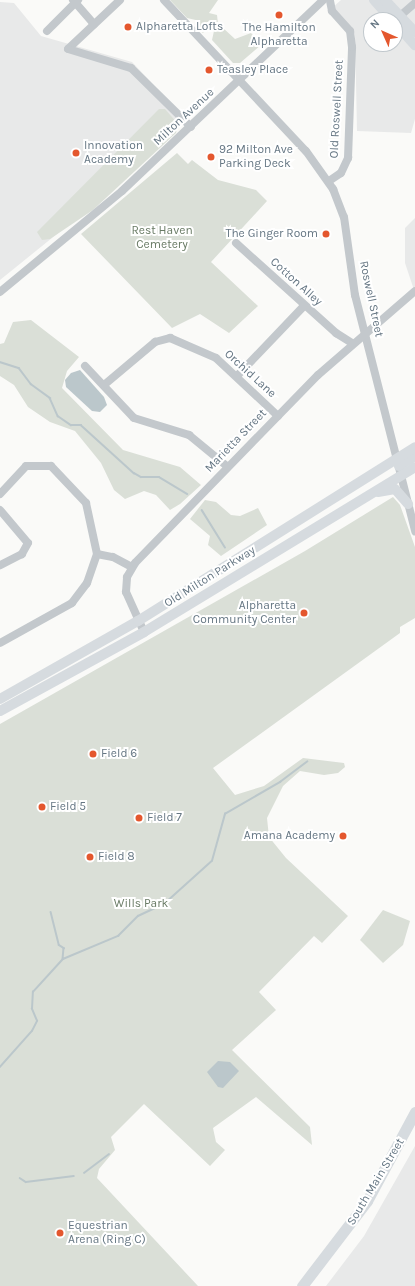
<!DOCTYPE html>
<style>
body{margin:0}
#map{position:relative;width:415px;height:1286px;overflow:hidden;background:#fafaf8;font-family:Karla,sans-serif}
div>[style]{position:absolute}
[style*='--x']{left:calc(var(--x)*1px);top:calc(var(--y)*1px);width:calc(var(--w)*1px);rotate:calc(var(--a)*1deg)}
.built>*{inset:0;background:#e8e9e9}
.green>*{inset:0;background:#dadfd7}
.water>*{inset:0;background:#bbc7cb}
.stream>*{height:1.5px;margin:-0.75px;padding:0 0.75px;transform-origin:0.75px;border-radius:0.75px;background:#bbc7cb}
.minor>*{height:8px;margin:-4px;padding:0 4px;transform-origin:4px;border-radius:4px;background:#c3c8cc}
.major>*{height:10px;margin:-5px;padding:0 5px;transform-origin:5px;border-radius:5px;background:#d6dbdf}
.highway>*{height:11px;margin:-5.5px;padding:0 5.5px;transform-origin:5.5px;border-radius:5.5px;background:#d6dbdf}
.dots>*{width:11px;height:11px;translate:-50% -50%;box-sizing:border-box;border:2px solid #fff;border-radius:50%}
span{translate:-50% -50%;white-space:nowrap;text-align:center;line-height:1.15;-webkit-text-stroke:4px #fff;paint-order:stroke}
.poi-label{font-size:12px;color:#657683}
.left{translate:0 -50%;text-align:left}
.right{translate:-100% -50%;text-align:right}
.street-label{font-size:12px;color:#657683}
.park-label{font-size:12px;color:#687a64}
.north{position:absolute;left:363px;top:12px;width:40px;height:40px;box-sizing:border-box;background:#fff;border:1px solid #c1c8cd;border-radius:50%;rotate:315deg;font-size:11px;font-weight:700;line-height:16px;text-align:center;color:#657683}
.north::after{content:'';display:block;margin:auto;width:14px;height:18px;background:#e4572e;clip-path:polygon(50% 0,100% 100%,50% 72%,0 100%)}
</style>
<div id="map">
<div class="built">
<div style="clip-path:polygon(evenodd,341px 0,415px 0,415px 119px,411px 133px,357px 131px,355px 34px,332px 8px,341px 0,371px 20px,395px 20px,395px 44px,371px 44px,371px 20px)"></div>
<div style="clip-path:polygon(0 2px,14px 3px,41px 36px,132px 62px,187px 120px,115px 187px,0 280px)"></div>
<div style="clip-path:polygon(415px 218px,415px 293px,405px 263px,405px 228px)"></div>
<div style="clip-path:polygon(415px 1146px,415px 1286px,326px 1286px,364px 1236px)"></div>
</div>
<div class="green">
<div style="clip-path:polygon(170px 0,218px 0,209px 13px,217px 15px,218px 24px,207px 27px,203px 33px,199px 29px,200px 21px,187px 18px)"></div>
<div style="clip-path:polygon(222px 27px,235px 39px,251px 33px,261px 45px,240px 63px,233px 63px,212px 40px,214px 31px)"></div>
<div style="clip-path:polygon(159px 109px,165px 109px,178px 124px,176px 133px,93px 210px,50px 239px,42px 240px,37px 232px)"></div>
<div style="clip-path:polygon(177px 153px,188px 164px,192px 160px,218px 180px,256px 190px,267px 201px,211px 262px,258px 306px,229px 333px,200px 314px,172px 328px,81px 234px)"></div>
<div style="clip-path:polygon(31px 320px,79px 357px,67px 371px,62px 388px,123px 450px,180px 467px,201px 485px,180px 504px,170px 510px,156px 495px,144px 491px,125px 499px,114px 490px,101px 463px,75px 431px,50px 422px,28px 407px,14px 385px,0 376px,0 344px,4px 343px,13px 322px)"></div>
<div style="clip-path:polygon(393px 497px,400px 505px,415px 547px,415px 618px,400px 627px,400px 633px,213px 768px,235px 795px,264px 786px,303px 758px,344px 763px,345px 767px,338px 773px,324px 775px,300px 771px,283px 786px,267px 818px,269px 837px,286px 858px,348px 916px,322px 943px,314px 936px,259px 992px,276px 1010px,232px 1050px,310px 1127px,312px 1145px,256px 1097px,213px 1128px,216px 1142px,225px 1150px,210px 1166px,144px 1104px,111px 1137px,115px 1150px,99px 1169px,97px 1178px,198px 1286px,0 1286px,0 724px,305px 551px)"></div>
<div style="clip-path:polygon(205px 500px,216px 502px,231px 515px,240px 516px,258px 508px,267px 525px,221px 556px,208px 545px,210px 536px,190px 519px)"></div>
<div style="clip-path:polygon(383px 910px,410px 921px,403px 945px,383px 963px,360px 940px)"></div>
</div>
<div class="water">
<div style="clip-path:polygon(80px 370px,104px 397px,107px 405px,100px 412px,92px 411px,66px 387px,65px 380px,71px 373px)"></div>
<div style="clip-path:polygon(218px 1061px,230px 1062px,239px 1071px,223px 1088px,218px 1087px,207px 1072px)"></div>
</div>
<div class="stream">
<div style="--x:0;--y:362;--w:20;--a:18"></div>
<div style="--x:19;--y:368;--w:20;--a:53"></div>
<div style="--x:31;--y:384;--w:24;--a:36"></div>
<div style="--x:50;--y:398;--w:20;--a:66"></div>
<div style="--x:58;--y:416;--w:16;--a:35"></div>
<div style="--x:71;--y:425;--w:10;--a:0"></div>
<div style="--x:81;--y:425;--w:72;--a:42.2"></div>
<div style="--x:134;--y:473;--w:8;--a:30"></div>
<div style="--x:141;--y:477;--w:18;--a:0"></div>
<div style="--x:159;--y:477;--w:33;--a:31"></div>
<div style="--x:202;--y:510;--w:44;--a:58.1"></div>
<div style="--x:51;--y:912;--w:34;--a:76"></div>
<div style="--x:59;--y:945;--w:6;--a:31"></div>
<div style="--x:64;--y:948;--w:11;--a:95"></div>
<div style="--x:0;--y:1067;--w:48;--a:-48.4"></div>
<div style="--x:32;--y:1031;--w:11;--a:-63"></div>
<div style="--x:37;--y:1021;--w:13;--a:-113"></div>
<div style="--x:32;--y:1009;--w:17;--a:-87"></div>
<div style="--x:33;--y:992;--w:45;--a:-47.7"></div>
<div style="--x:63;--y:959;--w:60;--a:-22.7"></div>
<div style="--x:118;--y:936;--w:28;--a:-45"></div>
<div style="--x:138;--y:916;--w:29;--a:-25"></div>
<div style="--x:164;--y:904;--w:64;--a:-41.9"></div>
<div style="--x:212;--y:861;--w:49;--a:-74.5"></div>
<div style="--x:225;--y:814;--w:64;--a:-30.2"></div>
<div style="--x:280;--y:782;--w:34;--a:-37"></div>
<div style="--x:84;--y:1173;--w:31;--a:-37"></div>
<div style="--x:20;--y:1178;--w:7;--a:34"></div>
<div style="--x:26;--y:1182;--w:48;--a:-7.1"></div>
</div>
<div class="minor">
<div style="--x:73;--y:0;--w:32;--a:49"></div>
<div style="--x:120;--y:0;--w:71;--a:136.7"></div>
<div style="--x:68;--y:49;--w:66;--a:16.8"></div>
<div style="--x:131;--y:68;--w:84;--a:44.5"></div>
<div style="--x:164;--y:0;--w:207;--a:46.8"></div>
<div style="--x:306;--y:151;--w:47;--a:54.6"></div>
<div style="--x:333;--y:189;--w:30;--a:69"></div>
<div style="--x:344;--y:217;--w:79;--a:82"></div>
<div style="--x:355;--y:295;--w:244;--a:75.7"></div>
<div style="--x:400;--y:16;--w:20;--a:-41"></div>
<div style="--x:47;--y:31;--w:44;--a:-45"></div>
<div style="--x:329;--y:181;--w:14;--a:-34"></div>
<div style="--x:341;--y:173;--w:17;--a:-65"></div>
<div style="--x:348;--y:158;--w:111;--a:-87.9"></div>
<div style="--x:352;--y:47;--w:16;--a:-97"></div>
<div style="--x:350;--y:31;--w:27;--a:-132"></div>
<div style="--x:332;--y:11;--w:10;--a:-101"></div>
<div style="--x:236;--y:243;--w:135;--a:42"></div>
<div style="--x:336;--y:333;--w:19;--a:32"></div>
<div style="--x:0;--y:292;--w:158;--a:-39.6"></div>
<div style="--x:122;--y:191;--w:277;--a:-43.5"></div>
<div style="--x:85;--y:366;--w:71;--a:46.7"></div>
<div style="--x:134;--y:418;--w:58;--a:17.2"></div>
<div style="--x:189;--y:435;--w:50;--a:39.4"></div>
<div style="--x:237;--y:376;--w:97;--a:-46.3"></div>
<div style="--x:104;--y:385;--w:67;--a:-40.1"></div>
<div style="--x:155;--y:342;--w:16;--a:-15"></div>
<div style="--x:170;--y:338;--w:50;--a:23.5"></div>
<div style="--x:216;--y:358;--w:85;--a:43.1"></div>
<div style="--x:0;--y:494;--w:38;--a:-47"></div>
<div style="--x:26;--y:466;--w:25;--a:0"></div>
<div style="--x:51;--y:466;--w:51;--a:46.6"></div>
<div style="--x:86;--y:503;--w:52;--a:77.8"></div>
<div style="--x:97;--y:554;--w:31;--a:109"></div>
<div style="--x:87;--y:583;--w:25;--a:127"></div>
<div style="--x:72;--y:603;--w:82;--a:150.9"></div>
<div style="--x:0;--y:510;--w:43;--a:49.7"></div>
<div style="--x:28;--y:543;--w:13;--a:119"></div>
<div style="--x:22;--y:554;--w:25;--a:153"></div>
<div style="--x:97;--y:554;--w:16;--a:11"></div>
<div style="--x:113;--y:557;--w:21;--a:28"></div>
<div style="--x:144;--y:632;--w:44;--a:-114.2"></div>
<div style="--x:126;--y:592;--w:15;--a:-86"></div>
<div style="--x:127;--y:577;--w:16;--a:-60"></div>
<div style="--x:135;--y:563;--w:262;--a:-45.8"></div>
<div style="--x:318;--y:375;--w:128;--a:-40.9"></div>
</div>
<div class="major">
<div style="--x:374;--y:0;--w:27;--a:48"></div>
<div style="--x:385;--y:0;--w:44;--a:46.8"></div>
<div style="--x:395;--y:23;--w:30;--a:48"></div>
<div style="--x:399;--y:466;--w:19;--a:-32"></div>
<div style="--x:378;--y:492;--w:17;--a:-10"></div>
<div style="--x:395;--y:489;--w:20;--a:49"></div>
<div style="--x:0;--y:699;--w:159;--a:-29.5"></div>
<div style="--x:138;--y:621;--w:327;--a:-32.1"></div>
<div style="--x:0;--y:711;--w:164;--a:-28.7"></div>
<div style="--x:144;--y:632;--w:317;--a:-31.3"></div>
</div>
<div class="highway">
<div style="--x:302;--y:1286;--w:107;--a:-52.6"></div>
<div style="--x:367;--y:1201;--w:101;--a:-61.7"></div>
</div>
<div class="dots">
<div style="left:279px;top:15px;background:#e4572e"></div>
<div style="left:128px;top:27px;background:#e4572e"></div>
<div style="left:209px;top:70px;background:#e4572e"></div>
<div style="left:76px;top:153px;background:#e4572e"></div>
<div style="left:211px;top:157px;background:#e4572e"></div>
<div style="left:326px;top:234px;background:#e4572e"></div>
<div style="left:304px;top:613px;background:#e4572e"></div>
<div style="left:93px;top:754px;background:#e4572e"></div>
<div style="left:42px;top:807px;background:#e4572e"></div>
<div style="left:139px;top:818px;background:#e4572e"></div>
<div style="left:343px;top:836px;background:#e4572e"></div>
<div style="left:90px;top:857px;background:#e4572e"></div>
<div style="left:60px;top:1233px;background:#e4572e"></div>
</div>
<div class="poi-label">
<span class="left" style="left:136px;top:27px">Alpharetta Lofts</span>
<span style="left:279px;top:35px">The Hamilton<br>Alpharetta</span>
<span class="left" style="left:217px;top:70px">Teasley Place</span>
<span class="left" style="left:84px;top:153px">Innovation<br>Academy</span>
<span class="left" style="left:219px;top:157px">92 Milton Ave<br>Parking Deck</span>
<span class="right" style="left:318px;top:234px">The Ginger Room</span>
<span class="right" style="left:296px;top:613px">Alpharetta<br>Community Center</span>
<span class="left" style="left:101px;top:754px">Field 6</span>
<span class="left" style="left:50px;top:807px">Field 5</span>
<span class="left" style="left:147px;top:818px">Field 7</span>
<span class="right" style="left:335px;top:836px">Amana Academy</span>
<span class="left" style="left:98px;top:857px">Field 8</span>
<span class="left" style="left:68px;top:1233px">Equestrian<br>Arena (Ring C)</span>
</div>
<div class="street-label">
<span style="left:337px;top:109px;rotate:-87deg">Old Roswell Street</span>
<span style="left:184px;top:117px;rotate:-43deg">Milton Avenue</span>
<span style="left:296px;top:282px;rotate:42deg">Cotton Alley</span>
<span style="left:371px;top:299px;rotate:78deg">Roswell Street</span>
<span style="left:250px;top:374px;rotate:42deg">Orchid Lane</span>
<span style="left:236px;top:441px;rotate:-46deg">Marietta Street</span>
<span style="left:210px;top:577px;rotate:-32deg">Old Milton Parkway</span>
<span style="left:376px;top:1182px;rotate:-59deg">South Main Street</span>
</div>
<div class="park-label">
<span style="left:162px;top:238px">Rest Haven<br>Cemetery</span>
<span style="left:141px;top:904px">Wills Park</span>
</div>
<div class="north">N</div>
</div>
